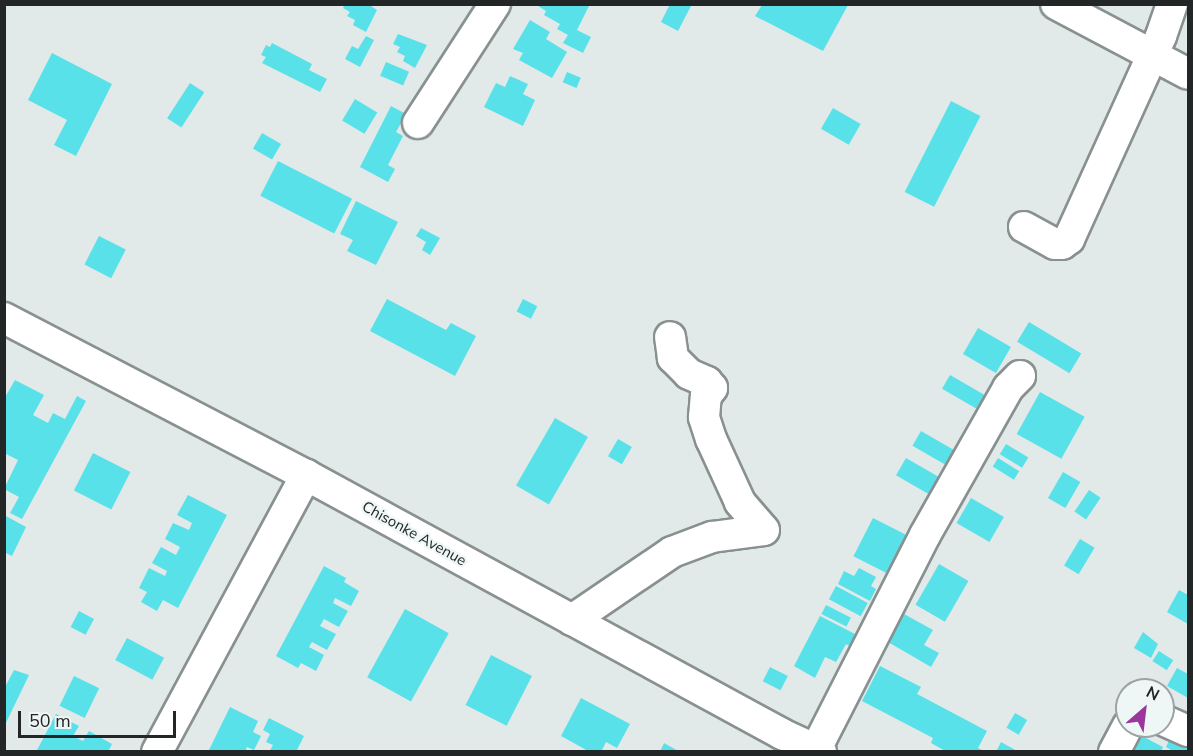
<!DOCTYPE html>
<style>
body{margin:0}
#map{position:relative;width:1193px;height:756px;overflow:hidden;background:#e1e9e9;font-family:"Nunito Sans",sans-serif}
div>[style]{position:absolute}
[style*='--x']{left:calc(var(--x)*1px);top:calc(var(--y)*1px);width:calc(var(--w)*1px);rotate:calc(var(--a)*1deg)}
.building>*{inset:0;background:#58e1e8;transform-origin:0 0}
.roads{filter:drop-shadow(2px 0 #899090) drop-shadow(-2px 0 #899090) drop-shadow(0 2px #899090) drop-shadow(0 -2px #899090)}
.minor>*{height:30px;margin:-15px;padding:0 15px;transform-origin:15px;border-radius:15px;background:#fff}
span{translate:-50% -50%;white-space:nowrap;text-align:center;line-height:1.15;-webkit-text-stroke:4.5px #eef6f6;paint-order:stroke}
.street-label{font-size:15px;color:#232626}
.frame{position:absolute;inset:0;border:6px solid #232626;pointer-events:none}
.north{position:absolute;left:1115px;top:678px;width:60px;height:60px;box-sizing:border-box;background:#eef6f6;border:2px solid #9da3a3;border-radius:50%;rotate:28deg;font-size:16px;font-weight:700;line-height:24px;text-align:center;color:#232626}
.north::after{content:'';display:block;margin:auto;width:21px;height:27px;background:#9a369c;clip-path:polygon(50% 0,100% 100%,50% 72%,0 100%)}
.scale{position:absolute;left:18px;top:711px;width:158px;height:27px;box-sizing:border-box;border:3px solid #232626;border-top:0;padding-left:8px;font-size:18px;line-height:21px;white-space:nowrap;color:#232626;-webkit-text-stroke:4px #eef6f6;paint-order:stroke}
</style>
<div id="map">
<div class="building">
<div style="clip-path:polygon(345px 4px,368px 4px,377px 10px,366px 32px,353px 25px,355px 20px,347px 16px,350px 12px,343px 8px)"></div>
<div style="clip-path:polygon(535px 4px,590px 4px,577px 30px,591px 37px,583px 53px,563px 43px,568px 35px,557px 29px,560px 24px,544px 15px,546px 11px)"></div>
<div style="clip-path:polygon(670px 4px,692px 4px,678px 31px,661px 22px)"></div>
<div style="clip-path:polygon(762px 5px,848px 5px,823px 51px,755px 16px)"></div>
<div style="clip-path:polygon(530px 20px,550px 32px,546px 39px,567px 52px,552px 78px,519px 60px,523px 53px,513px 49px)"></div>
<div style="clip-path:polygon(398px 34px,427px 45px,415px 68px,403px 61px,405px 56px,397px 52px,400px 47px,393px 44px)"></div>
<div style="clip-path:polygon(366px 36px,374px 40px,360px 67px,345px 59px,352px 46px,358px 49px)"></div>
<div style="clip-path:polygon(272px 43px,312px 64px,309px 70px,327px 79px,320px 92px,262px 63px,266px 57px,261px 55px,266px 45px,270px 47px)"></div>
<div style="clip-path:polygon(52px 53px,112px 84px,76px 156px,54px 145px,67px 120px,28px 100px)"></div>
<div style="left:386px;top:62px;width:25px;height:15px;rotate:23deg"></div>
<div style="left:567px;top:72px;width:15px;height:11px;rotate:23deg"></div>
<div style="clip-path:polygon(510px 76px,528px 84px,523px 94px,535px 100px,523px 126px,484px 107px,496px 83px,505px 87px)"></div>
<div style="left:190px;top:83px;width:17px;height:42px;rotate:33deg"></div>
<div style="left:355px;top:99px;width:26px;height:25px;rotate:31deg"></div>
<div style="left:951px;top:101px;width:33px;height:102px;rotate:27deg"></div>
<div style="clip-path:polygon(391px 106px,406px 114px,396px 132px,403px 136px,388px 165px,395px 169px,388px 182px,360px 167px)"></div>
<div style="left:833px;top:108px;width:32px;height:24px;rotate:30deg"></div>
<div style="left:262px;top:133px;width:22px;height:18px;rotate:30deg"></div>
<div style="left:278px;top:161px;width:83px;height:39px;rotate:27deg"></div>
<div style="clip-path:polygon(356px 201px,398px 222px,376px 265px,347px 251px,353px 240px,340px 234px)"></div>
<div style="clip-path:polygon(421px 228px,440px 238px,430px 255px,422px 250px,426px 242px,416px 236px)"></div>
<div style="left:99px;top:236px;width:30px;height:32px;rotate:27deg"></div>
<div style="clip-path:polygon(387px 299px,446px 330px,451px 323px,476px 336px,455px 376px,370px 331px)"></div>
<div style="left:523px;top:299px;width:16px;height:14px;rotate:27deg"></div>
<div style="left:1029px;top:322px;width:61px;height:23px;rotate:31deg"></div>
<div style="left:978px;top:328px;width:38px;height:30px;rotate:30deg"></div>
<div style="left:950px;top:375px;width:40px;height:16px;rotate:30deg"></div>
<div style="clip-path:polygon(15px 380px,44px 395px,33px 415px,48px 423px,53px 413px,65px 419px,77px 396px,86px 401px,22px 519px,10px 513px,19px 497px,4px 489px,18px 460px,4px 453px,4px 399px)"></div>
<div style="left:1040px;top:392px;width:51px;height:48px;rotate:29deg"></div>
<div style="left:555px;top:418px;width:38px;height:78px;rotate:30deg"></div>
<div style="left:921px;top:431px;width:40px;height:17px;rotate:30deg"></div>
<div style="left:618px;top:439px;width:16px;height:20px;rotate:30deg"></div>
<div style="left:1006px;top:444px;width:26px;height:12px;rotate:31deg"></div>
<div style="left:93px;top:453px;width:42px;height:42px;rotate:27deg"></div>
<div style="left:906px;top:458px;width:43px;height:20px;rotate:30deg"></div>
<div style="left:998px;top:458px;width:25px;height:10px;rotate:32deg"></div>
<div style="left:1063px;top:472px;width:20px;height:30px;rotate:30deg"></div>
<div style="left:1089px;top:490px;width:14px;height:26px;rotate:34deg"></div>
<div style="clip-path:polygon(188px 495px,227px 515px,178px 608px,163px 600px,157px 611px,141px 602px,147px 592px,139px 588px,149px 568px,165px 576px,167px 571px,152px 563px,161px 547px,176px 555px,180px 547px,165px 539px,173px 523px,189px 530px,192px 523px,177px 515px)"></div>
<div style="left:971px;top:498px;width:38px;height:29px;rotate:30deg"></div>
<div style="clip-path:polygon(4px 515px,26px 527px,12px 556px,4px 552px)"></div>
<div style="left:873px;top:518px;width:37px;height:43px;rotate:27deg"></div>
<div style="left:1080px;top:539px;width:17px;height:31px;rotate:31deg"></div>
<div style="left:939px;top:564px;width:34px;height:47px;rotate:30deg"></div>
<div style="clip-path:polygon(324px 566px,346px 578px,344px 582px,359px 591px,351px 606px,335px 598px,333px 603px,348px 611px,339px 627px,324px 619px,320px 626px,336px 634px,327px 650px,312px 642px,309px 647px,324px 655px,316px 671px,301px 663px,298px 668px,276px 656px)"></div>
<div style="clip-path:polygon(859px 568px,876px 577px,871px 586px,876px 589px,870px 601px,838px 584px,844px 571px,854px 576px)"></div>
<div style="left:836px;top:586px;width:36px;height:15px;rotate:28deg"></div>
<div style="clip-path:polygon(1179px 590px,1188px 595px,1188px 624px,1167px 612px)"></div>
<div style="left:826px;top:605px;width:28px;height:10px;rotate:27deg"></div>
<div style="left:405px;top:609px;width:50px;height:78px;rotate:29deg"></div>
<div style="left:79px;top:611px;width:17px;height:18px;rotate:28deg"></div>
<div style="clip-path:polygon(904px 614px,933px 630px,924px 645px,939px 653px,931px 667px,888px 642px)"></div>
<div style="clip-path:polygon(820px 616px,857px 635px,851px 647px,846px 644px,836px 662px,825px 657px,815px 678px,794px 666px)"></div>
<div style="clip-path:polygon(1143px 632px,1158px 644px,1151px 658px,1134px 648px)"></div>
<div style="left:127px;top:638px;width:42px;height:25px;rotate:28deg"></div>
<div style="left:1159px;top:651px;width:17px;height:12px;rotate:33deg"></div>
<div style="left:491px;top:655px;width:46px;height:56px;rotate:27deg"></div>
<div style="clip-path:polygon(880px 666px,921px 687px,917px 694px,987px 731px,978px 748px,986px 752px,947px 752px,931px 743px,933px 738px,862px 701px)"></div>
<div style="left:770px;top:667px;width:20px;height:16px;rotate:27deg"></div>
<div style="clip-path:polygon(1177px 668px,1188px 674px,1188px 698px,1167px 686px)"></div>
<div style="clip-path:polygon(14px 670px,29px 675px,4px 727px,4px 689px)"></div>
<div style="left:74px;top:676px;width:28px;height:33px;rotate:26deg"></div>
<div style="clip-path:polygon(581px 698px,630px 724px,617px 748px,606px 742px,601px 752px,590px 752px,561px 736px)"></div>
<div style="clip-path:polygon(230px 707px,258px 721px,253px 732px,261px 736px,254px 750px,247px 747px,245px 752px,208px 752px)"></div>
<div style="left:1015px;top:713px;width:14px;height:17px;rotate:30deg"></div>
<div style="clip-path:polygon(56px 714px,79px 726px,73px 736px,83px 741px,89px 731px,112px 744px,108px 752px,36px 752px)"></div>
<div style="clip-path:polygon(269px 718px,304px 736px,296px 752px,269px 752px,273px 745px,266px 742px,270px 734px,263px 730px)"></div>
<div style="clip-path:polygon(1173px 732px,1188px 740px,1188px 752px,1174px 752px,1166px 747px)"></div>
<div style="clip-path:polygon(1142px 736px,1163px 747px,1161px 752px,1135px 750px)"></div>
<div style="clip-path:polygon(1001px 742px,1019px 752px,996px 752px)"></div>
<div style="clip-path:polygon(664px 743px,680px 752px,660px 752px)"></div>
</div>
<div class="roads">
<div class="minor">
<div style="--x:1056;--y:4;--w:149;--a:27.9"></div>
<div style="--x:418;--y:123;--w:142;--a:-57.1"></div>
<div style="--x:1024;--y:227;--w:35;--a:29"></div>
<div style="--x:1055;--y:244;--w:7;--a:0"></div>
<div style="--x:1062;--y:244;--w:9;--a:-36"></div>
<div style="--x:1069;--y:239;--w:223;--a:-65.6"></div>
<div style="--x:1161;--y:36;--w:34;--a:-71"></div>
<div style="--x:4;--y:318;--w:340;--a:27.5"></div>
<div style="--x:306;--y:475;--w:542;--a:28.55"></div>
<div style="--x:782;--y:734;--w:43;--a:24.8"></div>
<div style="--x:572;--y:620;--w:121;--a:-34.2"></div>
<div style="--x:672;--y:552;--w:43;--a:-20.6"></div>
<div style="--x:712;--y:537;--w:52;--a:-7.7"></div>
<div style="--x:764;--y:530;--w:37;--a:-131"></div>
<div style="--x:740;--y:502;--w:69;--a:-114.7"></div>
<div style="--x:711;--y:439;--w:23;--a:-108"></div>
<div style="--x:704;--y:417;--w:21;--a:-85"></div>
<div style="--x:706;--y:396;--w:10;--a:-53"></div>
<div style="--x:712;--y:388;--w:8;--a:-130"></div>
<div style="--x:707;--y:382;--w:20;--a:-156"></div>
<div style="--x:689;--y:374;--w:23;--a:-135"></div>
<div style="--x:673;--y:358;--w:21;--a:-98"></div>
<div style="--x:1163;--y:720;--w:27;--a:24"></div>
<div style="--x:816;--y:749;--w:240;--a:-63"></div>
<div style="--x:925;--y:535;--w:169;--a:-60.5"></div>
<div style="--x:1008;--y:388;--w:17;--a:-45"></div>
<div style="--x:157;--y:752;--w:315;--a:-61.7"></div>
<div style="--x:1114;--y:752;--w:30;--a:-62"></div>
</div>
</div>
<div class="street-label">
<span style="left:414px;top:534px;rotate:29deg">Chisonke Avenue</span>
</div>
<div class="frame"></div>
<div class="north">N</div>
<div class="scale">50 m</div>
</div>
